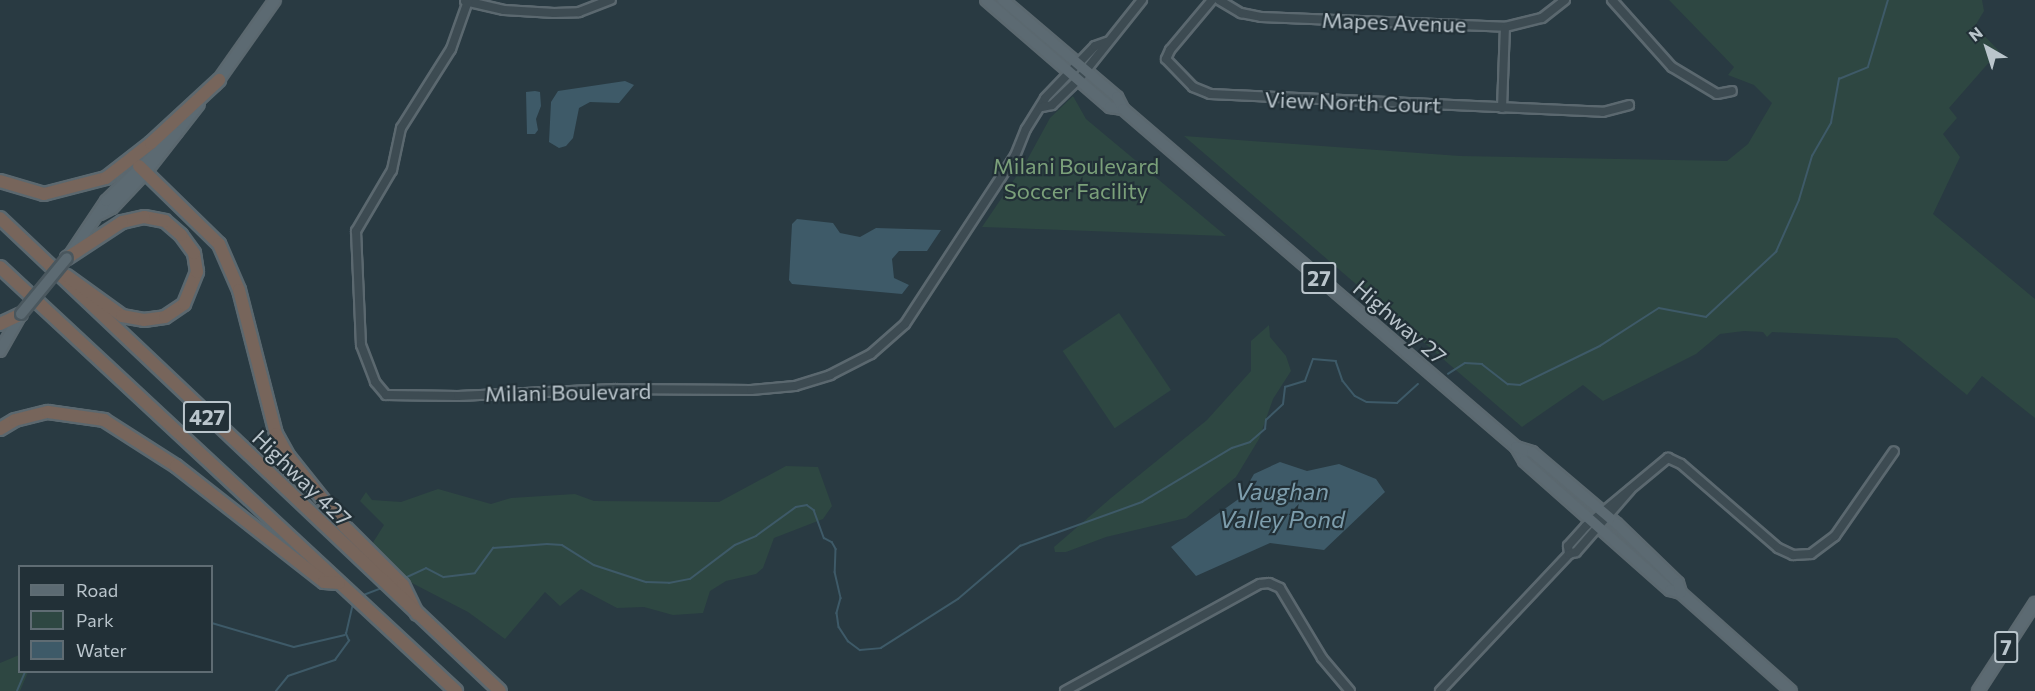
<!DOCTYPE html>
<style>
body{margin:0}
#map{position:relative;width:2035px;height:691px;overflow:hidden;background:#293a42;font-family:Commissioner,sans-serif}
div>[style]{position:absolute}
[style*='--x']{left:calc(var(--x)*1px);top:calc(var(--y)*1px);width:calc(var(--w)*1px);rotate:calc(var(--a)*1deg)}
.green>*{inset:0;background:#2e4742;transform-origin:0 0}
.water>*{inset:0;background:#3e5a68}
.stream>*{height:1.5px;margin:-0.75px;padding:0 0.75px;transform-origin:0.75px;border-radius:0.75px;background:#3e5a68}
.roads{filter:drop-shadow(2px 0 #5b686f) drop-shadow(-2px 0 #5b686f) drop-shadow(0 2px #5b686f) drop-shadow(0 -2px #5b686f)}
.minor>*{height:8px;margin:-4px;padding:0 4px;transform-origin:4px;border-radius:4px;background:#3d4b52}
.major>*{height:10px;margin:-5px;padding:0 5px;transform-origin:5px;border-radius:5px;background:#5c6a72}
.highway>*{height:12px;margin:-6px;padding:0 6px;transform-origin:6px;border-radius:6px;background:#77655b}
.bridges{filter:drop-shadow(2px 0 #4a575e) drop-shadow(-2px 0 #4a575e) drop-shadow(0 2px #4a575e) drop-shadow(0 -2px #4a575e)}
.major-bridge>*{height:10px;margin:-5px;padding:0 5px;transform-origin:5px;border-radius:5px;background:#5c6a72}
span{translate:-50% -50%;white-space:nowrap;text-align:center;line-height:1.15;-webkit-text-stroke:4.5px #223037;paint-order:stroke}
.shield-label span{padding:2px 4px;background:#223037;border:2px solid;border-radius:4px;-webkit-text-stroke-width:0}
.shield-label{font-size:21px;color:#bac5cc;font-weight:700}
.street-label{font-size:22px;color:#bac5cc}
.park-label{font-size:22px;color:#7ba07a}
.water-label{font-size:24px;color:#7d9dac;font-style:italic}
.legend{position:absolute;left:18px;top:565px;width:195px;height:108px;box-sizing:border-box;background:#223037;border:2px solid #5f6c73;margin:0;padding:8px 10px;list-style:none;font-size:18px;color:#bac5cc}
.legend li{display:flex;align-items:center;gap:12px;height:30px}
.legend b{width:30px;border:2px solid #5f6c73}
.north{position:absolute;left:1957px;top:18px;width:60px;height:60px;-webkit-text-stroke:4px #223037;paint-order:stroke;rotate:321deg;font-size:16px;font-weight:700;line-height:24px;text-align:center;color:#bac5cc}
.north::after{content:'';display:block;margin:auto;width:21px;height:27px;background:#bac5cc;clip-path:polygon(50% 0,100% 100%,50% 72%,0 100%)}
</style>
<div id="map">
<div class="green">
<div style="clip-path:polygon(1669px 0,1982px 0,1984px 11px,1975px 26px,1999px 51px,1949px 108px,1957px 118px,1943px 134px,1960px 157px,1933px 214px,2035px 299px,2035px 418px,1982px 376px,1967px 395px,1897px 338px,1772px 332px,1767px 337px,1763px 332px,1744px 331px,1720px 334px,1696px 354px,1603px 401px,1583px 385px,1522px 427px,1184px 136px,1460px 156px,1727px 161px,1748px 144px,1772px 103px,1754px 85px,1728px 75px,1734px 67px)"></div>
<div style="clip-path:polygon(1073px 96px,1086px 119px,1226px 236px,982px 227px,1026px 162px,1050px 118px)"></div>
<div style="left:1119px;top:313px;width:93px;height:68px;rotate:56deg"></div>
<div style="clip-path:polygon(1269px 325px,1270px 337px,1286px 356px,1291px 371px,1273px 399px,1259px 439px,1236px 477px,1186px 518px,1106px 537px,1066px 552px,1055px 552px,1054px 547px,1111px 498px,1207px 420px,1251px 371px,1251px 341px)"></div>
<div style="clip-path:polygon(786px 466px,818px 467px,832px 506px,823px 519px,774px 538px,763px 568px,756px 574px,726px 581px,710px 591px,703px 613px,673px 615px,644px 607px,617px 608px,581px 589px,560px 606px,545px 592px,505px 639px,468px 612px,410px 582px,372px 544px,384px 525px,360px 501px,366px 492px,372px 500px,401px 502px,438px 489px,491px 504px,511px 498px,575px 494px,594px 501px,719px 502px)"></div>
<div style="clip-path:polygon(19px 655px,20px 672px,28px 672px,20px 691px,0 691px,0 663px)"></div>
</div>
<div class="water">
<div style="clip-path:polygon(625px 81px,634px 85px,619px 103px,590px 102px,579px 108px,573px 138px,566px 146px,559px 148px,549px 142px,551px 102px,558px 91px)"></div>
<div style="clip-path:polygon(535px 91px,540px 92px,541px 106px,536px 119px,538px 130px,535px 134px,527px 134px,526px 92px)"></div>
<div style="clip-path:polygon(797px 219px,833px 223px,840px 233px,860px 237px,876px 228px,941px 230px,927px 251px,899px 251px,892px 259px,894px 278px,909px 285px,902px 294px,792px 284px,789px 280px,792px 224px)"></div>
<div style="clip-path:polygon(1280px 462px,1307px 471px,1339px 464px,1376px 479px,1385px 492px,1324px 550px,1270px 543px,1196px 576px,1171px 547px,1240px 498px,1254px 474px)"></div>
</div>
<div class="stream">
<div style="--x:1448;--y:374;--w:20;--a:-33"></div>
<div style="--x:1465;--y:363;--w:17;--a:3"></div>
<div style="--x:1482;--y:364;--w:33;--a:38"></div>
<div style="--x:1508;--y:384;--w:12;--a:5"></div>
<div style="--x:1520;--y:385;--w:89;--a:-26"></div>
<div style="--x:1600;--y:346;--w:70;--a:-32.8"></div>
<div style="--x:1659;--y:308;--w:48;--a:10.8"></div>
<div style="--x:1706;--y:317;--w:96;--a:-42.9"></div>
<div style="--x:1776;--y:252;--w:57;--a:-66.1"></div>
<div style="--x:1799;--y:200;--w:46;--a:-73.5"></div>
<div style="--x:1812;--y:156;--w:38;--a:-60"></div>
<div style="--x:1831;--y:123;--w:45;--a:-79.7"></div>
<div style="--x:1839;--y:79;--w:31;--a:-22"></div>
<div style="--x:1868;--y:67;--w:70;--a:-73.4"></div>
<div style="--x:405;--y:578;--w:23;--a:-25"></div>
<div style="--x:426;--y:568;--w:20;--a:27"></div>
<div style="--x:444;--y:577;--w:31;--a:-7"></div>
<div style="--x:475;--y:573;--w:31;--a:-54"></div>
<div style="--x:493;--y:548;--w:54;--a:-4.2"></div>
<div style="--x:547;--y:544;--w:15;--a:4"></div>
<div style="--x:562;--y:545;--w:38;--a:32"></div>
<div style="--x:594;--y:565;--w:55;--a:18.1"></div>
<div style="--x:646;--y:582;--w:23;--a:2"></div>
<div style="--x:669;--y:583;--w:21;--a:-11"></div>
<div style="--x:690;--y:579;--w:56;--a:-37.1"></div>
<div style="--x:735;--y:545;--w:23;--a:-23"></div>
<div style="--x:756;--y:536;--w:49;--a:-35.9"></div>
<div style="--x:796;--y:507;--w:11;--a:-10"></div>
<div style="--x:807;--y:505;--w:9;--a:36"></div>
<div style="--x:814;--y:510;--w:30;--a:70"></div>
<div style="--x:824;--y:538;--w:9;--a:27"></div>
<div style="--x:832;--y:542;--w:8;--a:60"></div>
<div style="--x:836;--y:549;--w:23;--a:92"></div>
<div style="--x:835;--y:572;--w:27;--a:77"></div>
<div style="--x:841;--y:598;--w:16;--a:105"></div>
<div style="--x:837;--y:613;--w:14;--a:82"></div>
<div style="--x:839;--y:627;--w:17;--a:57"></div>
<div style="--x:848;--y:641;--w:15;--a:37"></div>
<div style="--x:860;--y:650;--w:21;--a:-5"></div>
<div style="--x:881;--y:648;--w:91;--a:-32.5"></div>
<div style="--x:958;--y:599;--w:82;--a:-40.5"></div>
<div style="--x:1020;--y:546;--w:130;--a:-19.8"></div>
<div style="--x:1142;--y:502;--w:105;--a:-31"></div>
<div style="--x:1232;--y:448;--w:19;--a:-18"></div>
<div style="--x:1250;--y:442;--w:20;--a:-41"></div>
<div style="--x:1265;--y:429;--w:9;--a:-84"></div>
<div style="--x:1266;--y:420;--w:23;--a:-43"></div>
<div style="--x:1283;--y:404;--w:17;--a:-83"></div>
<div style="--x:1285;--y:387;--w:21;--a:-17"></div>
<div style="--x:1305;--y:381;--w:23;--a:-70"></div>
<div style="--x:1313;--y:359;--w:23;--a:5"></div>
<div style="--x:1336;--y:361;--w:21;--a:71"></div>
<div style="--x:1343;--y:381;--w:19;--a:51"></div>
<div style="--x:1355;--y:396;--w:13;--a:27"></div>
<div style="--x:1367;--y:402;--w:30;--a:2"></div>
<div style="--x:1397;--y:403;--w:28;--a:-42"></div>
<div style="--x:361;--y:596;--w:25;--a:-21"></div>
<div style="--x:212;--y:623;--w:85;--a:16.3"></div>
<div style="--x:294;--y:647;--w:52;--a:-13.2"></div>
<div style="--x:17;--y:691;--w:21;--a:-67"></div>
<div style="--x:276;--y:691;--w:19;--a:-51"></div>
<div style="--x:288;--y:676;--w:50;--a:-18.8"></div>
<div style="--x:335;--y:660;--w:24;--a:-54"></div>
<div style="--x:349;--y:641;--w:8;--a:-113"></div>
<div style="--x:346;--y:634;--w:32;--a:-77"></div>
</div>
<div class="roads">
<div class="minor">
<div style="--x:1212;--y:0;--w:65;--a:130"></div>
<div style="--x:1170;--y:50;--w:10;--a:114"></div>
<div style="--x:1166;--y:59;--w:39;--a:46"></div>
<div style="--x:1193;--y:87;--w:18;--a:22"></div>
<div style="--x:1210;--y:94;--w:393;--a:2.6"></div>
<div style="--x:1603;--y:112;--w:27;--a:-15"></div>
<div style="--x:1219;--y:0;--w:26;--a:31"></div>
<div style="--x:1241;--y:13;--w:20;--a:11"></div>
<div style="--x:1261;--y:17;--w:244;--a:2.3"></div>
<div style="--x:1505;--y:27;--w:38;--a:-14"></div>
<div style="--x:1542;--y:18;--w:29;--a:-38"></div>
<div style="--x:1612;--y:0;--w:90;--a:48.2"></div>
<div style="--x:1672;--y:67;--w:52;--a:31"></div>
<div style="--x:1717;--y:94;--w:15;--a:-11"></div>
<div style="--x:465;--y:1;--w:40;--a:13"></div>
<div style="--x:504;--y:10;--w:50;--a:3.4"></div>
<div style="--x:554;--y:13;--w:25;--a:-2"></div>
<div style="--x:579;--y:12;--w:34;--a:-21"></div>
<div style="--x:468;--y:1;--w:51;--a:109.5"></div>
<div style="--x:451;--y:49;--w:93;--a:122.3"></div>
<div style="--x:401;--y:128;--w:43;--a:102.1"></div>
<div style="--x:392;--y:170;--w:71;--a:120.5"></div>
<div style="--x:356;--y:231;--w:114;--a:87.5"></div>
<div style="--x:361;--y:345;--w:40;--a:69"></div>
<div style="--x:375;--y:382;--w:17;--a:50"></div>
<div style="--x:386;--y:395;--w:72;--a:0.8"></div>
<div style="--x:458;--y:396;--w:157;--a:-2.6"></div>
<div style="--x:615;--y:389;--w:136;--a:0.4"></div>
<div style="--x:751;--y:390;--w:44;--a:-5.2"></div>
<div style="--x:795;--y:386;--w:37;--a:-17"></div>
<div style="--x:830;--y:375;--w:46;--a:-27.1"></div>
<div style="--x:871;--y:354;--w:45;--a:-41.4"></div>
<div style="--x:905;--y:324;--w:201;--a:-56.8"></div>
<div style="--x:1015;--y:156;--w:29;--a:-68"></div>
<div style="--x:1026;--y:129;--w:36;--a:-58"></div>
<div style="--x:1045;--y:98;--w:72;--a:-46.1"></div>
<div style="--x:1095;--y:46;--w:12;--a:-20"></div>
<div style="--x:1042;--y:107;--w:10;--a:-11"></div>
<div style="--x:1052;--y:105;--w:37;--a:-44"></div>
<div style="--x:1079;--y:79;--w:101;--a:-51.4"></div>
<div style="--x:1502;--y:108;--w:81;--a:-87.9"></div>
<div style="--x:1569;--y:554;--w:8;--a:-97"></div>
<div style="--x:1568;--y:546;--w:27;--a:-48"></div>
<div style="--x:1586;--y:526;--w:107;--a:-39.7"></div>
<div style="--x:1668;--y:458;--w:14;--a:25"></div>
<div style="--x:1681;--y:464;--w:128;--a:40.9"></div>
<div style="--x:1778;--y:548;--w:17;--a:25"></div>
<div style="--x:1793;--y:555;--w:18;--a:-3"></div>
<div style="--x:1811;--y:554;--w:30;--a:-37"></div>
<div style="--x:1835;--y:536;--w:103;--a:-55.2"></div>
<div style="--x:1065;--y:691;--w:222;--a:-28.8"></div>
<div style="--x:1260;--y:584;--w:9;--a:-6"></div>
<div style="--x:1269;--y:583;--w:12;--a:24"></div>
<div style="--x:1280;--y:588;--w:82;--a:59"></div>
<div style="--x:1322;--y:658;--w:43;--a:49.7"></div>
<div style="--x:1440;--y:691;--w:188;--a:-46.7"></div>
<div style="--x:1569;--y:554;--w:7;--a:-16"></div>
<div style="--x:1576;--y:552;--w:82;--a:-48.9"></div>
</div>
<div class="major">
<div style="--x:986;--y:0;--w:164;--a:40.8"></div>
<div style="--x:1110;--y:107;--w:13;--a:9"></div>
<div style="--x:1003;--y:0;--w:150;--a:40.4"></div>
<div style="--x:1117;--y:97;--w:13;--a:63"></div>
<div style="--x:1123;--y:109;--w:518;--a:40.7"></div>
<div style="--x:1516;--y:447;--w:16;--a:60"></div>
<div style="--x:1524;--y:461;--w:195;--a:41.5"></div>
<div style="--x:1670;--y:590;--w:11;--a:15"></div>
<div style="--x:1681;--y:593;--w:147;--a:41.7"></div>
<div style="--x:215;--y:85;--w:104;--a:-54.8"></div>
<div style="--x:100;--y:214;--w:13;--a:-27"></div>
<div style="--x:112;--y:208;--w:50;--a:-46.6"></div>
<div style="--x:146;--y:172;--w:86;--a:-52.1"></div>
<div style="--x:70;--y:255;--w:65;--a:-56.3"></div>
<div style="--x:106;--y:201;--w:99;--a:-44.2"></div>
<div style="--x:0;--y:351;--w:43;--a:-60.4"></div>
<div style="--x:1516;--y:447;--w:17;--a:17"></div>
<div style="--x:1532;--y:452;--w:111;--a:40.3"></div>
<div style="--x:1617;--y:524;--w:85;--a:44"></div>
<div style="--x:1678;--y:583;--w:10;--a:73"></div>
<div style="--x:1978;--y:691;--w:105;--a:-57.1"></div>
</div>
<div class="highway">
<div style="--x:139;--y:166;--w:112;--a:44.3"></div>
<div style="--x:219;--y:244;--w:50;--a:66.5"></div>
<div style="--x:239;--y:290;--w:149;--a:75.6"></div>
<div style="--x:276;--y:434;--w:26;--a:61"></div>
<div style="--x:289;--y:457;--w:88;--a:51.4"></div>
<div style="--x:344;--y:526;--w:83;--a:45"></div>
<div style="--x:403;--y:585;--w:32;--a:64"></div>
<div style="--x:0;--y:181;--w:46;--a:16.5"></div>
<div style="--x:44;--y:194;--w:64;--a:-14.5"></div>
<div style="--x:106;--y:178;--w:57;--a:-37.9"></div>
<div style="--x:151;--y:143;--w:93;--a:-42.8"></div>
<div style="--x:0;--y:218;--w:688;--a:43.41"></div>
<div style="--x:0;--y:267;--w:623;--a:42.92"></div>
<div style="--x:67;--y:276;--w:68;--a:36"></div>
<div style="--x:122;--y:316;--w:22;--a:10"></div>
<div style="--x:144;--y:320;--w:21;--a:-8"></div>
<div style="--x:165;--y:317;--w:23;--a:-34"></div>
<div style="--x:184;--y:304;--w:35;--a:-68"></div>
<div style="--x:197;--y:272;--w:19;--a:-99"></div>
<div style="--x:194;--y:253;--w:22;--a:-126"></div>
<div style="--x:181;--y:235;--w:21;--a:-139"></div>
<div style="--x:165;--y:221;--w:21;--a:-169"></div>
<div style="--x:144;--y:217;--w:23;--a:167"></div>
<div style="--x:122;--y:222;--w:66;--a:146.8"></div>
<div style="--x:0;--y:324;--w:23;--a:-25"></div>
<div style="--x:0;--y:429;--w:17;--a:-31"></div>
<div style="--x:15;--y:420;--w:34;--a:-14"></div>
<div style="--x:48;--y:412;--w:57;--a:8.1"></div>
<div style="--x:104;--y:420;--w:85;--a:32.6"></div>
<div style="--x:176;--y:466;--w:188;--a:38.1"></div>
<div style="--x:324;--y:582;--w:15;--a:4"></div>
</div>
</div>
<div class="bridges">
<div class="major-bridge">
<div style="--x:21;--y:314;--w:72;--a:-50.6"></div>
</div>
</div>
<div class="shield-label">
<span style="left:1319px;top:278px">27</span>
<span style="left:207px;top:417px">427</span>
<span style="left:2006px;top:647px">7</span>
</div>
<div class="street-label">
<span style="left:1394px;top:22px;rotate:2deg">Mapes Avenue</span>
<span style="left:1353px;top:102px;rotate:2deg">View North Court</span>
<span style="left:1400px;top:322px;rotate:41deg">Highway 27</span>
<span style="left:568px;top:392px;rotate:-1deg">Milani Boulevard</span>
<span style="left:302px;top:478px;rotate:44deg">Highway 427</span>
</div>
<div class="park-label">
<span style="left:1076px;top:178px">Milani Boulevard<br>Soccer Facility</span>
</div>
<div class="water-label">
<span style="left:1282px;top:505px">Vaughan<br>Valley Pond</span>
</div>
<ul class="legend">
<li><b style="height:8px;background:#5c6a72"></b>Road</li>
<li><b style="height:16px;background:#2e4742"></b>Park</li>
<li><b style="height:16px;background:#3e5a68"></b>Water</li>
</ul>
<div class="north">N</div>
</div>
